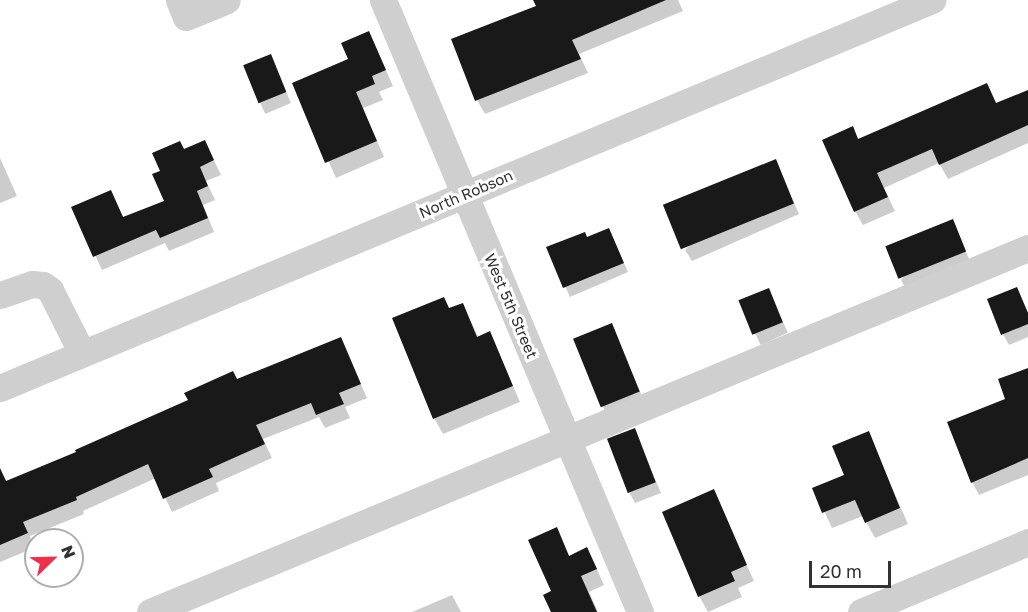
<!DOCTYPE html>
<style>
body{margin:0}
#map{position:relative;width:1028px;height:612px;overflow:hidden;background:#fff;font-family:"Golos Text",sans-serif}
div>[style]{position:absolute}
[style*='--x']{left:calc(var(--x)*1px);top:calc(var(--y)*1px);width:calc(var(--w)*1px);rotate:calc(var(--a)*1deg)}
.shadow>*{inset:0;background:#0003;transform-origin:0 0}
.building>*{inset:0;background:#191919;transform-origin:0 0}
.minor>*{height:27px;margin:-13.5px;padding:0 13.5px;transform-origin:13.5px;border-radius:13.5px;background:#cfcfcf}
span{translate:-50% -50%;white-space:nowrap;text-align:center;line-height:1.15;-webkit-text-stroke:6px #fff;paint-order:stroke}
.street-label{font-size:15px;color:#323232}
.north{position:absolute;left:24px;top:528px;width:60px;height:60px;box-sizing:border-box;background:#fff;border:2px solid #adadad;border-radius:50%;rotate:67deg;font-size:16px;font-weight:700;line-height:24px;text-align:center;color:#323232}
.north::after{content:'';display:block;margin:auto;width:21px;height:27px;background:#ef2e4c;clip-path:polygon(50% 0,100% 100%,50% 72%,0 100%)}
.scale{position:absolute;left:809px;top:561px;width:82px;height:27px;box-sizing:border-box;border:3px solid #323232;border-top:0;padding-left:8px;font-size:18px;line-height:21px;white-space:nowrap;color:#323232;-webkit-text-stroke:4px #fff;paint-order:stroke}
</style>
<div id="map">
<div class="shadow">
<div style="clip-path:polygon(535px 0,678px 0,683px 11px,579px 54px,588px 73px,485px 114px,477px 100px,538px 7px)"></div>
<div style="clip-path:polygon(369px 33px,393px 86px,379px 92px,383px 100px,363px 108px,384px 157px,336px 178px,294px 84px,350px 60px)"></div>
<div style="left:271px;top:56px;width:51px;height:28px;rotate:67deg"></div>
<div style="clip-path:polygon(986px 85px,997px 104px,1028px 92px,1028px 143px,948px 179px,939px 163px,884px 188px,895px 211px,863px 225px,855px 211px,852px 128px,859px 140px)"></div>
<div style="clip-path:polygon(205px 142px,221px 175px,206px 181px,215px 200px,203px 205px,214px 232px,169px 251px,165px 243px,102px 270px,73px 208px,111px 192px,124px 219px,165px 202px,162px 171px,184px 150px)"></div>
<div style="clip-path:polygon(0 158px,17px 196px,0 203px)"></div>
<div style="clip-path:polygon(776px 161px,799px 214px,692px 261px,685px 250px)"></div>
<div style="clip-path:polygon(952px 221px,971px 263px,907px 291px,901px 280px)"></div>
<div style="clip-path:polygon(609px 230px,628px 272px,570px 297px,548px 248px,587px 239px)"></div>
<div style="clip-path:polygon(1016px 288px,1028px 313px,1028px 337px,1009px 345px,1003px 334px)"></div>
<div style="left:768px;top:290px;width:47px;height:30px;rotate:65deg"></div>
<div style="clip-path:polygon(462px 304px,479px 338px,490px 333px,520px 402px,443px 434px,434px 418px,450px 309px)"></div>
<div style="clip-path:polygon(611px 325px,645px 403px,609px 418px,603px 407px)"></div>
<div style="clip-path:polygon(341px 339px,367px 398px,345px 407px,350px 418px,325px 428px,319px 417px,263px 439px,272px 458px,216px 483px,219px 491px,172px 512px,156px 478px,83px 511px,84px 514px,30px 536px,34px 548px,0 562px,0 470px,7px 482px,78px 453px,237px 381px)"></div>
<div style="clip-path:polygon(1028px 370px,1028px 475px,979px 495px,972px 482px,1007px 399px)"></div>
<div style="clip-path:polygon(634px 430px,661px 493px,635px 503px,629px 492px)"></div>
<div style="clip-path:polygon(868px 433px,908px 524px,875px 538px,863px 516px,832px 528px,814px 489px,846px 475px)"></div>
<div style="clip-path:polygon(713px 491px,754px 581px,738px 588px,742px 597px,708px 612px,699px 596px)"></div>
<div style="clip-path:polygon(556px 529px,570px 557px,587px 549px,595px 565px,604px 585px,589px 592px,598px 612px,553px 612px)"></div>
<div style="clip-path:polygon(452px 595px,461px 612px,412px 612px)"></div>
</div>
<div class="building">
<div style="clip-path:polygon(533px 0,666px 0,572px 40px,581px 59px,475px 101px,451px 39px,536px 6px)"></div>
<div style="clip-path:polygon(369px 31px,386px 70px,372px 76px,375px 84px,356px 92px,377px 141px,325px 163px,292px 83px,348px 59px,341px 43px)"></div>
<div style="left:271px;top:54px;width:41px;height:30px;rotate:68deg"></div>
<div style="clip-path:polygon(987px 83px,996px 103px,1028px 90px,1028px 125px,939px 165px,932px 149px,877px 173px,888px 197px,854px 212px,822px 140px,853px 126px,858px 139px)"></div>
<div style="clip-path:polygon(205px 140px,214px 160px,200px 167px,208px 186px,197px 191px,208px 218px,160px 238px,156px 230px,93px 257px,71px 207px,111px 190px,123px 217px,164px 201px,152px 174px,160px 171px,152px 153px,180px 141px,184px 149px)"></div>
<div style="left:776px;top:159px;width:48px;height:122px;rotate:68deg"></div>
<div style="left:953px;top:219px;width:35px;height:73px;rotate:68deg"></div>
<div style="clip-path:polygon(609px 228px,624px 263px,563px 288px,546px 247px,585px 232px,587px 237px)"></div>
<div style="clip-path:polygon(1017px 287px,1028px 313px,1028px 324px,1001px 335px,987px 299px)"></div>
<div style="left:769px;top:288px;width:37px;height:33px;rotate:68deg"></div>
<div style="clip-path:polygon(444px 297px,449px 308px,463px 303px,477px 337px,490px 331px,513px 386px,433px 419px,392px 318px)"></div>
<div style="left:612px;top:323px;width:74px;height:42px;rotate:68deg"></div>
<div style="clip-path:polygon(341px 337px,361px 384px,339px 393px,344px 404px,316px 415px,311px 403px,256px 425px,265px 444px,209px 469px,213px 477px,163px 499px,148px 464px,76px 497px,77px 500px,23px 522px,28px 533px,0 545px,0 468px,6px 481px,76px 452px,75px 450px,188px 400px,184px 393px,233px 371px,237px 379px)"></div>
<div style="clip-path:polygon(1028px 368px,1028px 458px,971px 483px,947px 422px,1005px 399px,998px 379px)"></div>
<div style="left:635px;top:428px;width:58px;height:30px;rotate:69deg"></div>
<div style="clip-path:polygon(869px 431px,900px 508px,865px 523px,855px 500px,822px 513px,812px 488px,844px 475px,832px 446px)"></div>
<div style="clip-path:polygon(714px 489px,747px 565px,731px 572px,735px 581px,698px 597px,662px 512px)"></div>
<div style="clip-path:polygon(557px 527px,569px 556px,587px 547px,597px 569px,581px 576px,597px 612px,551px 612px,543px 595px,551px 591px,528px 540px)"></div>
</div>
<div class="minor">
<div style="--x:179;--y:0;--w:18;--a:68"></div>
<div style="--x:186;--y:17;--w:44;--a:-22.5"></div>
<div style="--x:383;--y:0;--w:664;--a:67.22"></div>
<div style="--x:0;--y:295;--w:34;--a:-19"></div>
<div style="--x:32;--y:284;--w:11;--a:5"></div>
<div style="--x:43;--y:285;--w:9;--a:36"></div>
<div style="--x:50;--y:290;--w:71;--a:63.1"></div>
<div style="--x:0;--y:388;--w:1010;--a:-22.6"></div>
<div style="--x:150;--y:612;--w:950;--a:-22.52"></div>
<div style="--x:861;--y:612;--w:181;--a:-22.7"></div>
</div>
<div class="street-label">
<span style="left:466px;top:194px;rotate:-23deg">North Robson</span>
<span style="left:511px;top:306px;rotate:67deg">West 5th Street</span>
</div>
<div class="north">N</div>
<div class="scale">20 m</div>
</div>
